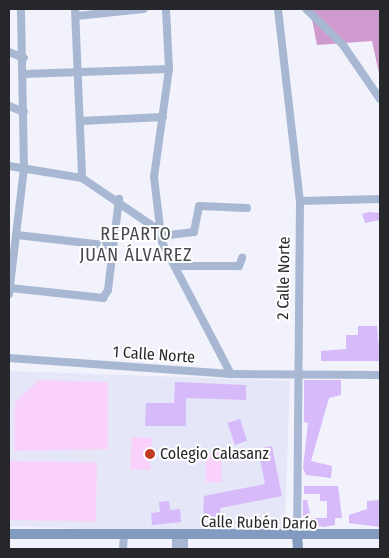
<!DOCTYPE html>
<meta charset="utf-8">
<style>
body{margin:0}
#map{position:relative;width:389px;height:558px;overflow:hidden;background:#f1f2fc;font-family:"Fira Sans Condensed",sans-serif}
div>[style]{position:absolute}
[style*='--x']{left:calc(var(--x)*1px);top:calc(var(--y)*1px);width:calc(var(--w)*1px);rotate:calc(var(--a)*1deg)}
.built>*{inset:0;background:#e5e6f7;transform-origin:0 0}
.green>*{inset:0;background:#fad1fa;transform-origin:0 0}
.forest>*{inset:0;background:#cf9bcf}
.building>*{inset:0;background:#d6bafa;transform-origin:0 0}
.street>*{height:8px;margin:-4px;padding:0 4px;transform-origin:4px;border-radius:4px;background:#a8b8d2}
.secondary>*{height:10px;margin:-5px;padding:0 5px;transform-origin:5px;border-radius:5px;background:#839ac1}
.dots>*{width:14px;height:14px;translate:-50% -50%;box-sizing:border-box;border:2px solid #fff;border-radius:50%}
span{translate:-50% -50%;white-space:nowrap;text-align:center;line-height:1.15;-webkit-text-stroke:4px #fff;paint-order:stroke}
.street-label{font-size:16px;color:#26272a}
.poi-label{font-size:16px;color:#26272a}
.left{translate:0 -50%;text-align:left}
.neighbourhood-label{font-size:18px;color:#474850;letter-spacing:1px}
.frame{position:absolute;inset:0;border:10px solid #26272a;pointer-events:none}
</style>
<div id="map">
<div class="built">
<div style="left:9px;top:371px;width:281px;height:155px;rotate:2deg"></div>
</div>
<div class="green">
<div style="clip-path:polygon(39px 380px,108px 382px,108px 449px,14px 451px,15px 402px)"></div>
<div style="left:132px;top:437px;width:20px;height:32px;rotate:3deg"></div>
<div style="left:206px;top:453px;width:16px;height:29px"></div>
<div style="left:9px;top:461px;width:88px;height:59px;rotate:1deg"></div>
</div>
<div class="forest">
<div style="clip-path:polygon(310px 9px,380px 9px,380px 78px,372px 41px,317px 45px)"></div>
</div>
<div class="building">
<div style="clip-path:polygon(369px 212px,380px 213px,380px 220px,365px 223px,362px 214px)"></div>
<div style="clip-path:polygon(358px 326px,377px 326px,380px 361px,321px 361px,321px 351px,346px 349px,346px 335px,358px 335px)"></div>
<div style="clip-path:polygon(304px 380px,341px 380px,341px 395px,329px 398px,311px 461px,332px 466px,331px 478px,306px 475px,303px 468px,308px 423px,304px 422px)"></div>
<div style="clip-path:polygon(175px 382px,246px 385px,246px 400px,186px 398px,186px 426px,145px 426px,146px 403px,174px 403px)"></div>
<div style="left:240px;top:419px;width:23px;height:13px;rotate:72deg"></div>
<div style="clip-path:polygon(272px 446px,282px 496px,220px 508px,221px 516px,203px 520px,204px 496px,265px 484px,258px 449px)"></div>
<div style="clip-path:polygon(304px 486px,338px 486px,342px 518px,335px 518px,335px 525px,325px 527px,303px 524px,303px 500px,307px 500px,311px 518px,327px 518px,327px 501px,320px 501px,320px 494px,304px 494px)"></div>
<div style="clip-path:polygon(380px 500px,380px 527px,349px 523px,349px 515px,367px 509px,367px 501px)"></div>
<div style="clip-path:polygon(169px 501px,170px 510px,180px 509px,181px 522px,152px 525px,151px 513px,160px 512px,159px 502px)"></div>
</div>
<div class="street">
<div style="--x:75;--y:9;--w:169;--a:87.6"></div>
<div style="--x:166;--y:9;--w:60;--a:87.1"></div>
<div style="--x:169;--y:69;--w:109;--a:97.9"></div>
<div style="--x:154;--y:177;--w:59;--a:83.2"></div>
<div style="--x:161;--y:236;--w:33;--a:-7"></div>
<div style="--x:194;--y:232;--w:26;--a:-79"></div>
<div style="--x:199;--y:206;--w:48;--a:2.4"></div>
<div style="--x:278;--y:9;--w:193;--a:83.5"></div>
<div style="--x:300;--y:201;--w:333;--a:90.5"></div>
<div style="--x:306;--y:9;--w:52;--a:44.2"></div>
<div style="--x:343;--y:45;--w:65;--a:55.6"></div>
<div style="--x:76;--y:16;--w:68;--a:-5.9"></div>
<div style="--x:9;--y:52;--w:16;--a:22"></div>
<div style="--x:24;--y:74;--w:145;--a:-2"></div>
<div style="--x:9;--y:106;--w:16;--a:22"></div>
<div style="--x:81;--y:121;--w:82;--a:-2.8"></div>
<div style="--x:9;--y:166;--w:74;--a:9.3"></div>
<div style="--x:82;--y:178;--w:87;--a:34.2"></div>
<div style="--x:154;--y:227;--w:166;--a:62.4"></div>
<div style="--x:300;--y:201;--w:80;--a:-1.4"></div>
<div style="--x:17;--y:235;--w:96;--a:6.6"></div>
<div style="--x:175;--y:266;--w:64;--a:0"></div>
<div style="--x:239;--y:266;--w:9;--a:-69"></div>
<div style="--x:10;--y:288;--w:94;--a:6.1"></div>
<div style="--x:103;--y:298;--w:9;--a:-58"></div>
<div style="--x:108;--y:290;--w:92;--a:-83.1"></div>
<div style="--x:9;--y:294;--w:127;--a:-83.2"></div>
<div style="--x:24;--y:168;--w:159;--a:-91.1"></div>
<div style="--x:9;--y:358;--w:223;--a:4.1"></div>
<div style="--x:231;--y:374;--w:149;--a:0.4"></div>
<div style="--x:176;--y:534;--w:15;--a:90"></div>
<div style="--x:184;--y:534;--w:15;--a:90"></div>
<div style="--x:123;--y:549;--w:15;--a:-86"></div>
</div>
<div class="secondary">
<div style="--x:9;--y:534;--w:371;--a:0"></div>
<div style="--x:297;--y:534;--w:15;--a:86"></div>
</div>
<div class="dots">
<div style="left:150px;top:454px;background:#c43922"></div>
</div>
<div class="street-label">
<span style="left:284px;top:278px;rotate:-89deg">2 Calle Norte</span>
<span style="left:154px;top:355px;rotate:4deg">1 Calle Norte</span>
<span style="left:259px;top:523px;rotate:1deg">Calle Rubén Darío</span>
</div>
<div class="poi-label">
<span class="left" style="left:160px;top:454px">Colegio Calasanz</span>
</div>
<div class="neighbourhood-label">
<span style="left:136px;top:245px">REPARTO<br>JUAN ÁLVAREZ</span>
</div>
<div class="frame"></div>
</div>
